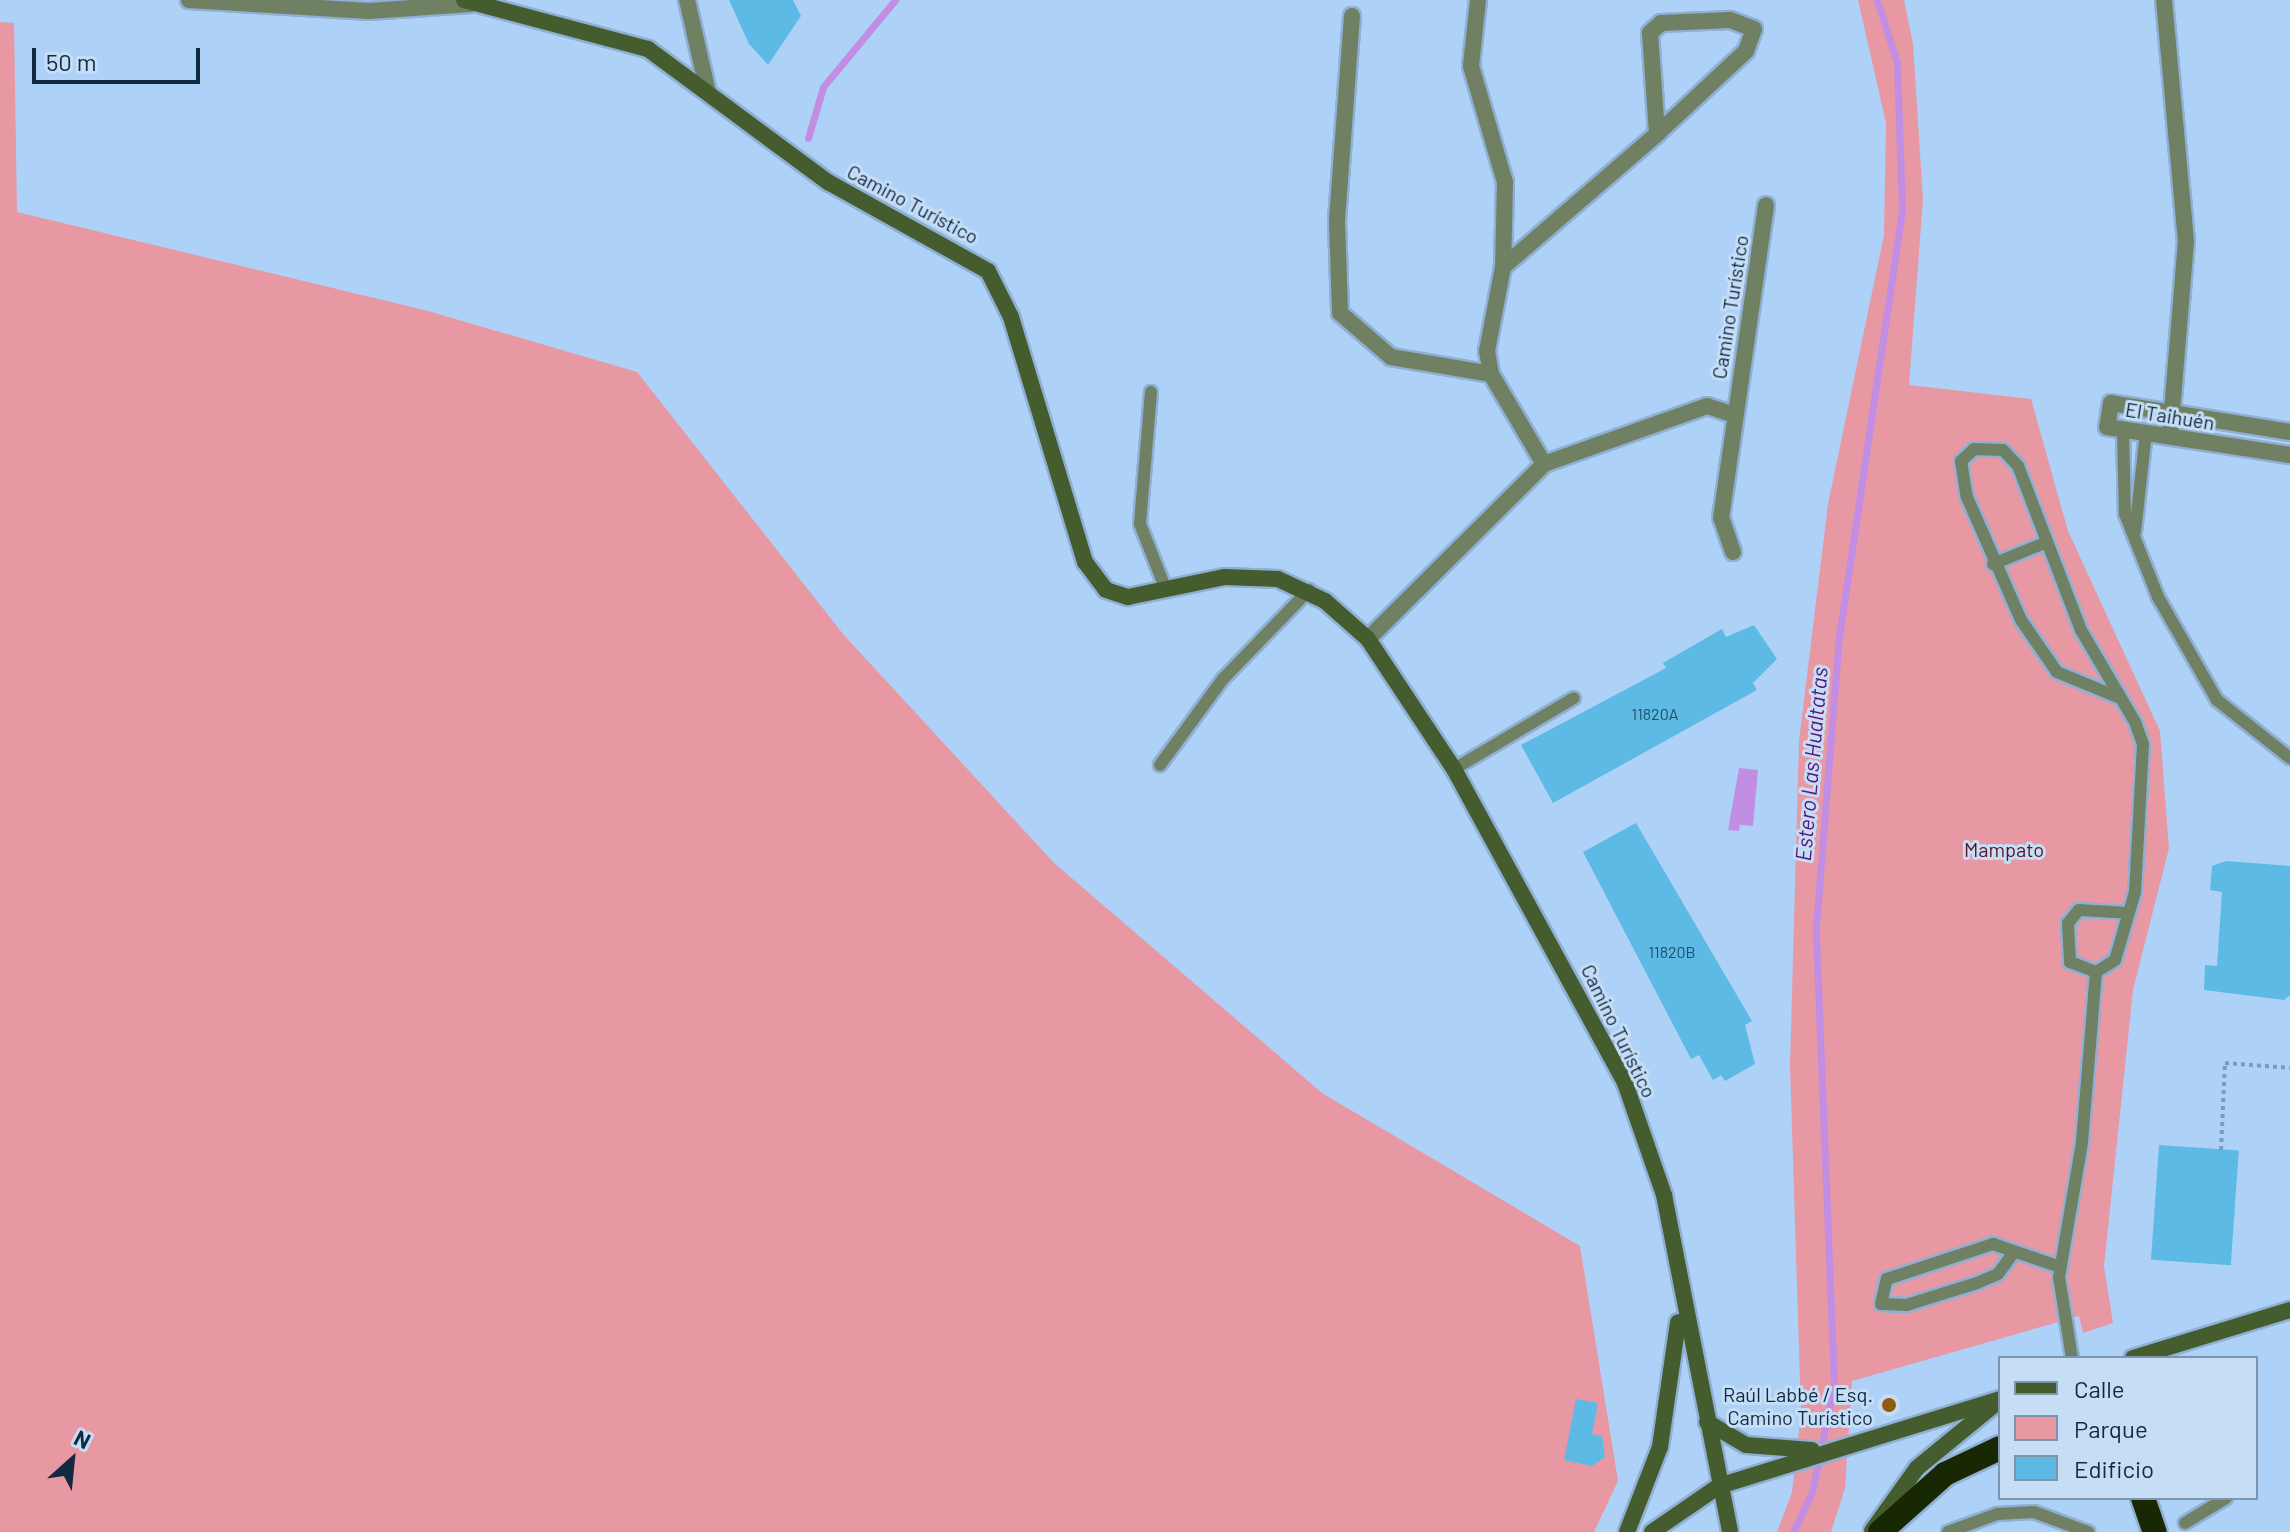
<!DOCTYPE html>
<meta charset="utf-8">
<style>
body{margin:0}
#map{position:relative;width:2290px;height:1532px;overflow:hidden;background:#aed1f7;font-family:Barlow,sans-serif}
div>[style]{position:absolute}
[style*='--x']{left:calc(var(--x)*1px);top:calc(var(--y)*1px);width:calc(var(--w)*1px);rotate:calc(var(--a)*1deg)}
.green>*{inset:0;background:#e898a3}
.water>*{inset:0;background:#c28ee4}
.stream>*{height:7px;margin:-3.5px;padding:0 3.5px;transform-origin:3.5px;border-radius:3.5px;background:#c28ee4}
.building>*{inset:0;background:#5dbae5;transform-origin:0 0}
.path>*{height:4px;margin-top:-2px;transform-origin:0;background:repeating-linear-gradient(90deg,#7b9bbc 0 4px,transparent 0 8px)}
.roads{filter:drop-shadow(2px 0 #8fafd3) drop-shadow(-2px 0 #8fafd3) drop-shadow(0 2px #8fafd3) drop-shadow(0 -2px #8fafd3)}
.service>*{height:12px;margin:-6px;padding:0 6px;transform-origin:6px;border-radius:6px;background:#708163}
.minor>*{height:16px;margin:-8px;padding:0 8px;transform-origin:8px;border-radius:8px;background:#708163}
.secondary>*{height:16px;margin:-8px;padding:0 8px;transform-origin:8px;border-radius:8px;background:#455c2f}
.motorway>*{height:24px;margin:-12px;padding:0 12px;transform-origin:12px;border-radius:12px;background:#172803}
.dots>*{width:22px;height:22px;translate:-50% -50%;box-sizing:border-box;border:4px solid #c6ddf6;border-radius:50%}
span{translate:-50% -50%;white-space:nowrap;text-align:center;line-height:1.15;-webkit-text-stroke:6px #c6ddf6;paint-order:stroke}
.number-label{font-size:16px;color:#244d6a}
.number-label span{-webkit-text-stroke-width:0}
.street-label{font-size:20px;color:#112941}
.park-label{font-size:20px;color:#571424}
.poi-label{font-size:20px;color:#112941}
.right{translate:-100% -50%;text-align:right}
.water-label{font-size:22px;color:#59157b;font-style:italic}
.legend{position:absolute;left:1998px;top:1356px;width:260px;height:144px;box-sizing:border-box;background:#c6ddf6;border:2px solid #7e95ae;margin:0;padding:10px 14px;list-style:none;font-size:24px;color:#112941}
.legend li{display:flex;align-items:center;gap:16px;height:40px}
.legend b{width:40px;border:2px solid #7e95ae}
.north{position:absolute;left:32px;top:1420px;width:80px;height:80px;-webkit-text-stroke:6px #c6ddf6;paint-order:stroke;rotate:27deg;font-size:22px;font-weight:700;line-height:32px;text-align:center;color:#112941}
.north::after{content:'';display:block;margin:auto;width:28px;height:36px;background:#112941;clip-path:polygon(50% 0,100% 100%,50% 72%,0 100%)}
.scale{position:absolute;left:32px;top:48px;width:168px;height:36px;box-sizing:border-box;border:4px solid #112941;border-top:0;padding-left:10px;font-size:24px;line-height:28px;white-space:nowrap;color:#112941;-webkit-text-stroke:6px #c6ddf6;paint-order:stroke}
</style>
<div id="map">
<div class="green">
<div style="clip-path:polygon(1858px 0,1904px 0,1913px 44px,1923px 199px,1909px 385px,2031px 399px,2068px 531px,2160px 731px,2169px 848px,2133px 990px,2104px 1266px,2113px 1323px,2083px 1333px,2079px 1316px,1852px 1381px,1845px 1488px,1831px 1532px,1777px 1532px,1792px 1492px,1801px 1413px,1790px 1066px,1799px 741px,1828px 504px,1884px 235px,1886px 123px)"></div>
<div style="clip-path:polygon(0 22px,14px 23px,17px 212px,428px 311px,637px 372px,843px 634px,1054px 863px,1322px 1093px,1580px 1246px,1618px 1481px,1594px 1532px,0 1532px)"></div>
</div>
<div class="water">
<div style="clip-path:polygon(1739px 768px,1758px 770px,1753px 826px,1740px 825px,1739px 831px,1728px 830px)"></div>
</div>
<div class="stream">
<div style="--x:808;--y:138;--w:53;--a:-73.6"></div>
<div style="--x:823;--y:87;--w:113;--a:-50.4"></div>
<div style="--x:1793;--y:1532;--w:44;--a:-64.6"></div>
<div style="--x:1812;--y:1492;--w:110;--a:-78.5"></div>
<div style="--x:1834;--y:1384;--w:457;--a:-92.3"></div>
<div style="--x:1816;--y:927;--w:291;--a:-85.5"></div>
<div style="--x:1839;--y:637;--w:433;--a:-81.6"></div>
<div style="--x:1902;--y:209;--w:146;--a:-92"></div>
<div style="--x:1897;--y:63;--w:66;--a:-107.6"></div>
</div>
<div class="building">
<div style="clip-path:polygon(729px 0,793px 0,801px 16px,768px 65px,749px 44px)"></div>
<div style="clip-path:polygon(1754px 625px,1777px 659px,1753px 683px,1757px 690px,1553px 803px,1521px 745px,1666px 668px,1663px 663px,1722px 629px,1726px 637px)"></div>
<div style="clip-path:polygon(1636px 823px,1752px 1021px,1745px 1025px,1755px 1064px,1725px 1081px,1721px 1075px,1713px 1080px,1699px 1055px,1691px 1059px,1583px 852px)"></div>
<div style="clip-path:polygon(2226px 861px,2290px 866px,2290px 995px,2284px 1000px,2204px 990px,2205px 965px,2217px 966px,2222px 892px,2210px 890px,2212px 866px)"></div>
<div style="left:2159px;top:1145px;width:80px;height:115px;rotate:4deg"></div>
<div style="clip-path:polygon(1576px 1399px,1598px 1403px,1592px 1434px,1602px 1436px,1605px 1457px,1592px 1466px,1564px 1460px)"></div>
</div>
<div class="path">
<div style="--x:2289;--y:933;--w:1;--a:0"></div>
<div style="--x:2221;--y:1150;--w:87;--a:-87.4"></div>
<div style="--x:2225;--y:1063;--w:65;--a:4.4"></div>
</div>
<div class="roads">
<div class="service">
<div style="--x:1151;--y:392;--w:132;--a:94.8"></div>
<div style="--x:1140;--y:524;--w:71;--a:68.5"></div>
<div style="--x:2123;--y:429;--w:85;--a:88.7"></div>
<div style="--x:2125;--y:514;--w:89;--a:68.3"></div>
<div style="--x:2158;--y:597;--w:119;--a:60.2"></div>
<div style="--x:2217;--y:700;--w:93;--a:38.5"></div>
<div style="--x:2135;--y:532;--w:101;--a:-83.7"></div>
<div style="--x:1993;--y:564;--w:53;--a:-22.2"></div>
<div style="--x:1160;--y:765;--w:107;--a:-53.8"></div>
<div style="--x:1223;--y:679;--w:124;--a:-46"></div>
<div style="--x:1454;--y:769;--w:139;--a:-30.6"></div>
<div style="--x:2096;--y:972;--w:22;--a:-32"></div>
<div style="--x:2115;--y:960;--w:71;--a:-73.6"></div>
<div style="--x:2135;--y:892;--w:148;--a:-86.9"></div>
<div style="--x:2143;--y:744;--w:23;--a:-110"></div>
<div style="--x:2135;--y:722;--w:107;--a:-120.4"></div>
<div style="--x:2081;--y:630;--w:176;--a:-111"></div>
<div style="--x:2018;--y:466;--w:22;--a:-133"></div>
<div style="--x:2003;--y:450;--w:29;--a:-178"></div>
<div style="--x:1974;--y:449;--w:18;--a:137"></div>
<div style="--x:1961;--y:461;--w:36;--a:81"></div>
<div style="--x:1967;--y:497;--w:134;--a:66.3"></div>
<div style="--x:2021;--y:620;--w:63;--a:55.3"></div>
<div style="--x:2057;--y:672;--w:68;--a:22.4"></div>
<div style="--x:2014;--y:1252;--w:27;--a:126"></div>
<div style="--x:1998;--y:1274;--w:23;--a:157"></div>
<div style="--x:1977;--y:1283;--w:73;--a:162.6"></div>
<div style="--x:1907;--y:1305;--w:26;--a:-178"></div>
<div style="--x:1881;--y:1304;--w:26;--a:-77"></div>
<div style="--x:1887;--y:1279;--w:112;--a:-18.3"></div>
<div style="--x:1993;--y:1244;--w:71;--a:18.9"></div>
<div style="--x:2072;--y:1358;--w:82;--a:-99.1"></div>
<div style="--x:2059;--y:1277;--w:137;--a:-80.3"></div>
<div style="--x:2082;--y:1142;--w:171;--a:-85.3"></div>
<div style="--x:2096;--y:972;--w:28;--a:-159"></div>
<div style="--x:2070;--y:962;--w:39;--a:-93"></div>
<div style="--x:2068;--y:923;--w:17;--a:-50"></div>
<div style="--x:2079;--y:910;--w:49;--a:3.5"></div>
<div style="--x:2185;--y:1523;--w:48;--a:-31.4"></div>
<div style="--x:1948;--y:1532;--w:52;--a:-20.2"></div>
<div style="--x:1997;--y:1514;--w:37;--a:-3"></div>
<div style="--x:2034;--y:1512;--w:58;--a:20.3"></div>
</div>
<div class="minor">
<div style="--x:189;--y:0;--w:180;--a:3.5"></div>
<div style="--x:369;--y:11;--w:102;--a:-3.9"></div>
<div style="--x:687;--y:0;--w:90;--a:77.2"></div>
<div style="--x:1478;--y:0;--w:66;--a:96.1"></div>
<div style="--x:1471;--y:66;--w:121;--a:73.7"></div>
<div style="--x:1505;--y:182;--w:85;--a:91.3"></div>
<div style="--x:1503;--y:267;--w:86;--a:100.8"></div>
<div style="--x:1487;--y:351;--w:23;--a:80"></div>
<div style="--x:1491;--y:374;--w:104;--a:59.5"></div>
<div style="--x:2164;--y:0;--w:242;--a:84.8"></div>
<div style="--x:2186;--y:241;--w:196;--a:94.7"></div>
<div style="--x:1352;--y:16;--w:206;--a:94.2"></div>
<div style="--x:1337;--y:221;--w:92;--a:88.1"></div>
<div style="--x:1340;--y:313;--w:67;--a:40.8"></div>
<div style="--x:1391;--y:357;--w:101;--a:9.6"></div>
<div style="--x:1503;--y:267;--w:203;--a:-40.8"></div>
<div style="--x:1657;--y:134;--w:122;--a:-43"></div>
<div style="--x:1746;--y:51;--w:23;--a:-70"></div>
<div style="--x:1754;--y:29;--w:26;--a:-159"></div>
<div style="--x:1730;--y:20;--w:69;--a:177.5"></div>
<div style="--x:1661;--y:23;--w:15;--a:138"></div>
<div style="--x:1650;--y:33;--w:101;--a:86"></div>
<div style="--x:2290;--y:432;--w:181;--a:-170.8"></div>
<div style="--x:2111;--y:403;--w:24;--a:99"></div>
<div style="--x:2107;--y:427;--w:185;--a:8.7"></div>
<div style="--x:1733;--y:552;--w:36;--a:-109"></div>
<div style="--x:1721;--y:518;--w:316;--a:-81.8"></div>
<div style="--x:1368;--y:639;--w:248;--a:-44.8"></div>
<div style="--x:1544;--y:464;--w:173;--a:-19.6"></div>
<div style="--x:1707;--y:406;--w:28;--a:18"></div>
</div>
<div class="secondary">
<div style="--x:464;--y:0;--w:190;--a:14.9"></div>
<div style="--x:648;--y:49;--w:224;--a:36.5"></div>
<div style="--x:828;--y:182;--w:183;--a:29.1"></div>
<div style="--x:988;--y:271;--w:51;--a:63.4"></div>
<div style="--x:1011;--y:317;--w:256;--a:73.2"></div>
<div style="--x:1085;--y:562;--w:35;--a:53"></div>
<div style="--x:1106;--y:590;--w:23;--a:18"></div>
<div style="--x:1128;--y:597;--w:99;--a:-11.7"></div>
<div style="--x:1225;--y:577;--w:53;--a:2.2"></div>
<div style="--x:1278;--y:579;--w:52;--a:25.1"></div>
<div style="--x:1325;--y:601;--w:57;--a:41.5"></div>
<div style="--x:1368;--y:639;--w:156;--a:56.5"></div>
<div style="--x:1454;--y:769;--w:358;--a:61.4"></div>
<div style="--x:1625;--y:1083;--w:119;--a:70.8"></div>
<div style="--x:1664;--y:1195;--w:343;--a:78.9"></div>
<div style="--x:2133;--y:1358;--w:164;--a:-17"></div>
<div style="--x:1707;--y:1422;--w:45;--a:30.5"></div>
<div style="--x:1746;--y:1445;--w:66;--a:4.3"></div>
<div style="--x:1872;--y:1531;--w:77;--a:-54.5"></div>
<div style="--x:1917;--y:1468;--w:99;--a:-39.3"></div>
<div style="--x:1627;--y:1532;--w:91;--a:-68.8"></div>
<div style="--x:1660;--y:1447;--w:126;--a:-81.8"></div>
<div style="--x:1652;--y:1532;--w:81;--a:-34.5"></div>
<div style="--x:1719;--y:1486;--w:294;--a:-17.2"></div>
</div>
<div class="motorway">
<div style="--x:2143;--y:1498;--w:36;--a:71"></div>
<div style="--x:1880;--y:1532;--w:87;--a:-41.7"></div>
<div style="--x:1945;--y:1474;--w:61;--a:-25.3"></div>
</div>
</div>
<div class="dots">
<div style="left:1889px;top:1405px;background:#8f5c0b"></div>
</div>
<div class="number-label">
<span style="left:1655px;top:714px">11820A</span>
<span style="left:1672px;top:952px">11820B</span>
</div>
<div class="street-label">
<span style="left:913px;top:204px;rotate:28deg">Camino Turístico</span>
<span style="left:1730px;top:307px;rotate:-81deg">Camino Turístico</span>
<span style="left:2170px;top:416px;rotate:9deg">El Taihuén</span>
<span style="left:1619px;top:1031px;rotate:64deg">Camino Turístico</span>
</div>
<div class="park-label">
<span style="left:2004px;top:849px">Mampato</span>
</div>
<div class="poi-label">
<span class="right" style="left:1873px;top:1406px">Raúl Labbé / Esq.<br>Camino Turístico</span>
</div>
<div class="water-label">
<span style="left:1811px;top:764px;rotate:-85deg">Estero Las Hualtatas</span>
</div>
<ul class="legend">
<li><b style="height:10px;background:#455c2f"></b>Calle</li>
<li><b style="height:22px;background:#e898a3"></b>Parque</li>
<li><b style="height:22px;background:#5dbae5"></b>Edificio</li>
</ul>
<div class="north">N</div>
<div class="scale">50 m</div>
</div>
